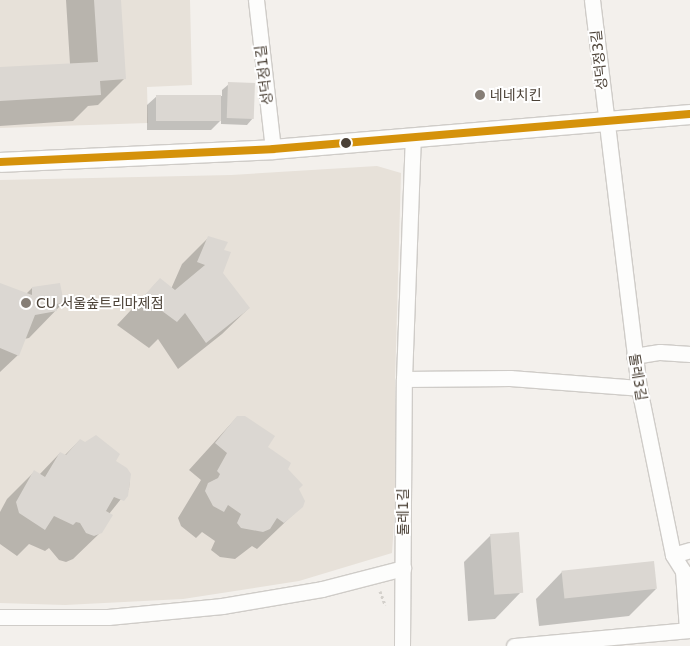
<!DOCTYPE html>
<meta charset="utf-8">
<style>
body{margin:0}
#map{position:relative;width:690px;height:646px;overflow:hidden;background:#f3f0ec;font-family:"DejaVu Sans","Noto Sans KR",sans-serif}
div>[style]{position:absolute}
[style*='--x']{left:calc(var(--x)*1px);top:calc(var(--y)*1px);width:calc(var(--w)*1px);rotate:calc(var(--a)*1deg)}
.residential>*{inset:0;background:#e7e1d9}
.shadow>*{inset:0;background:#0003}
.building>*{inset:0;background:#dbd7d2;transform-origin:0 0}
.path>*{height:3px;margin-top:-1.5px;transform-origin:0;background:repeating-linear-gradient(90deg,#d3d0cb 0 2.5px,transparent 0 5px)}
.roads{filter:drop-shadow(1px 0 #cfccc8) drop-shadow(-1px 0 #cfccc8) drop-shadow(0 1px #cfccc8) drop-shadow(0 -1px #cfccc8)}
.minor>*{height:15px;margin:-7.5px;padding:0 7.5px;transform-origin:7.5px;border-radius:7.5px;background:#fdfdfc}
.tertiary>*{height:19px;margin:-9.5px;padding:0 9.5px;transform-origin:9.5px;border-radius:9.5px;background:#fdfdfc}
.bus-1>*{height:8px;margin:-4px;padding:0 4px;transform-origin:4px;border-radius:4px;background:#d5920b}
.dots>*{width:14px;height:14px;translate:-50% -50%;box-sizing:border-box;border:2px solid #fff;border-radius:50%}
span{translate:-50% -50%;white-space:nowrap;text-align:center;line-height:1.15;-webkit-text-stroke:4px #fff;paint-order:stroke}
.street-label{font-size:14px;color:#4b4136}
.poi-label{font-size:14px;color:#4b4136}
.left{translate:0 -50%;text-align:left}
</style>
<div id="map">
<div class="residential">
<div style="clip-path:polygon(0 0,190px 0,192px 85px,147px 87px,148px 123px,0 128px)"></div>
<div style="clip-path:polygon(377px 166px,401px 173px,395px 382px,397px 476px,392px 553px,299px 581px,183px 599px,65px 605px,0 603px,0 180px,231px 175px)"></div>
</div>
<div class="shadow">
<div style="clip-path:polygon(66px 0,120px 0,124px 79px,98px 105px,88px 106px,73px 121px,0 126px,0 69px,70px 64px)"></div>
<div style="clip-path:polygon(229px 84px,253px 118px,247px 125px,221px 124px,221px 120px,211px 130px,147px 130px,147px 105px,157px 96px,222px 96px,222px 90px)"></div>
<div style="clip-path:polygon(209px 237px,222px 273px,249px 308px,222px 334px,178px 369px,158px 339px,149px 348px,117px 325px,160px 279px,171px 289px,182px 264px)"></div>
<div style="clip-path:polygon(0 285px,26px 294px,32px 288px,63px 303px,29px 338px,24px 339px,18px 355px,0 372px)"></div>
<div style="clip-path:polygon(237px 417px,286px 469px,298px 489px,302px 506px,257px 549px,252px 546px,235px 559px,220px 557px,211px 550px,215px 541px,202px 532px,196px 538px,181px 526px,178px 518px,201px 480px,189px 470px)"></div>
<div style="clip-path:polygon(96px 436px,118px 454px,114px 461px,130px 475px,129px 489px,109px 514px,101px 532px,73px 559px,66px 562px,59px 560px,49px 548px,45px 551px,29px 544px,17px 556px,0 544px,0 512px,7px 499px,34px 472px,39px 475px,60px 453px,64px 456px,80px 440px,85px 443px)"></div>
<div style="clip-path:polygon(491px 535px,521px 592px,495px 619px,468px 621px,464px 562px)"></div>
<div style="clip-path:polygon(562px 572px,656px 589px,629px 616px,539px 626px,536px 599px)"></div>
</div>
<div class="building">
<div style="clip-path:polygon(94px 0,121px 0,126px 79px,100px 81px,101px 95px,0 101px,0 67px,98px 62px)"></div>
<div style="left:228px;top:82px;width:27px;height:36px;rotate:2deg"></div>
<div style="left:156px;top:95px;width:65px;height:26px"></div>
<div style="clip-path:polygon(208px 236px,228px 242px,224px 250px,231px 252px,223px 273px,250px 308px,206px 343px,185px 313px,177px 322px,143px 297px,160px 278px,175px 290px,205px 265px,197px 262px)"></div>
<div style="clip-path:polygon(0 283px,32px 295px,32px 287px,60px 283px,64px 303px,56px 304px,57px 311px,35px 315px,19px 356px,0 348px)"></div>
<div style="clip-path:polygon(237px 416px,245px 416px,275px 436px,268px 447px,291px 463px,288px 469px,303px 485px,299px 489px,305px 501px,303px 507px,284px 523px,277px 518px,270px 529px,263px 532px,241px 528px,237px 523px,241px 514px,228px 505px,224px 512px,213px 506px,205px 491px,208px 483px,218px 478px,220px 474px,217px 471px,227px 453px,215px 443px)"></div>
<div style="clip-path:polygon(96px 435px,120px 454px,116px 461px,127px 468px,131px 474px,128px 496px,124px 501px,114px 497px,106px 511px,113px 515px,102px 533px,94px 536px,86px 533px,80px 523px,76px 522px,73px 525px,54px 516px,45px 530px,19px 513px,16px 502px,34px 470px,45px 477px,60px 452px,66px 455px,80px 439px,85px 442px)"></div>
<div style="left:519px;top:532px;width:61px;height:29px;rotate:86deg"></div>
<div style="left:654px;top:561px;width:28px;height:93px;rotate:84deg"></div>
</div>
<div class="path">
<div style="--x:380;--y:591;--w:15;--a:70"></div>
</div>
<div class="roads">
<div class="minor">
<div style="--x:256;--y:0;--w:150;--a:83.5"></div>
<div style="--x:592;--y:0;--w:391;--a:83.1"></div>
<div style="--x:639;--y:388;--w:170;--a:78.5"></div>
<div style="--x:673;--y:555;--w:19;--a:58"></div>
<div style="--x:683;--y:571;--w:59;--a:86.1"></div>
<div style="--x:634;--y:356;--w:26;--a:-9"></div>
<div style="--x:660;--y:352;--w:30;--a:4"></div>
<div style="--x:404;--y:379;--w:106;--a:-0.5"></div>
<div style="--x:510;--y:378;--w:129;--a:4.4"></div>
<div style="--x:673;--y:555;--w:18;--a:-16"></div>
<div style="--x:0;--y:617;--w:108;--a:0"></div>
<div style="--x:108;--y:617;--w:115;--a:-5.5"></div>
<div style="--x:222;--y:606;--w:101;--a:-9.6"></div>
<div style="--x:322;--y:589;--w:84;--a:-14.5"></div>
<div style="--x:402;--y:646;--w:267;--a:-89.6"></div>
<div style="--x:404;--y:379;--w:241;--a:-87.9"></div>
<div style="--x:514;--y:646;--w:177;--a:-5.2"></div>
</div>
<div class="tertiary">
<div style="--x:0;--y:162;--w:273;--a:-2.7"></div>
<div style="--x:273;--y:149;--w:418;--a:-4.8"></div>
</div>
</div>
<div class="bus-1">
<div style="--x:0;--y:162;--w:273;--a:-2.7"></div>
<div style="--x:273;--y:149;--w:418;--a:-4.8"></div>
</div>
<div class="dots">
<div style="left:480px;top:95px;background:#867e76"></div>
<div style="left:346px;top:143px;background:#4b4136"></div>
<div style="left:26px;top:303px;background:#867e76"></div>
</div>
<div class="street-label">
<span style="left:599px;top:60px;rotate:-96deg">성덕정3길</span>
<span style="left:264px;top:75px;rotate:-97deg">성덕정1길</span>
<span style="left:638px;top:377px;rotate:81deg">둘레3길</span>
<span style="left:403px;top:512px;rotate:-90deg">둘레1길</span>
</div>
<div class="poi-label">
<span class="left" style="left:490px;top:95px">네네치킨</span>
<span class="left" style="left:36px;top:303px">CU 서울숲트리마제점</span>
</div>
</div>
